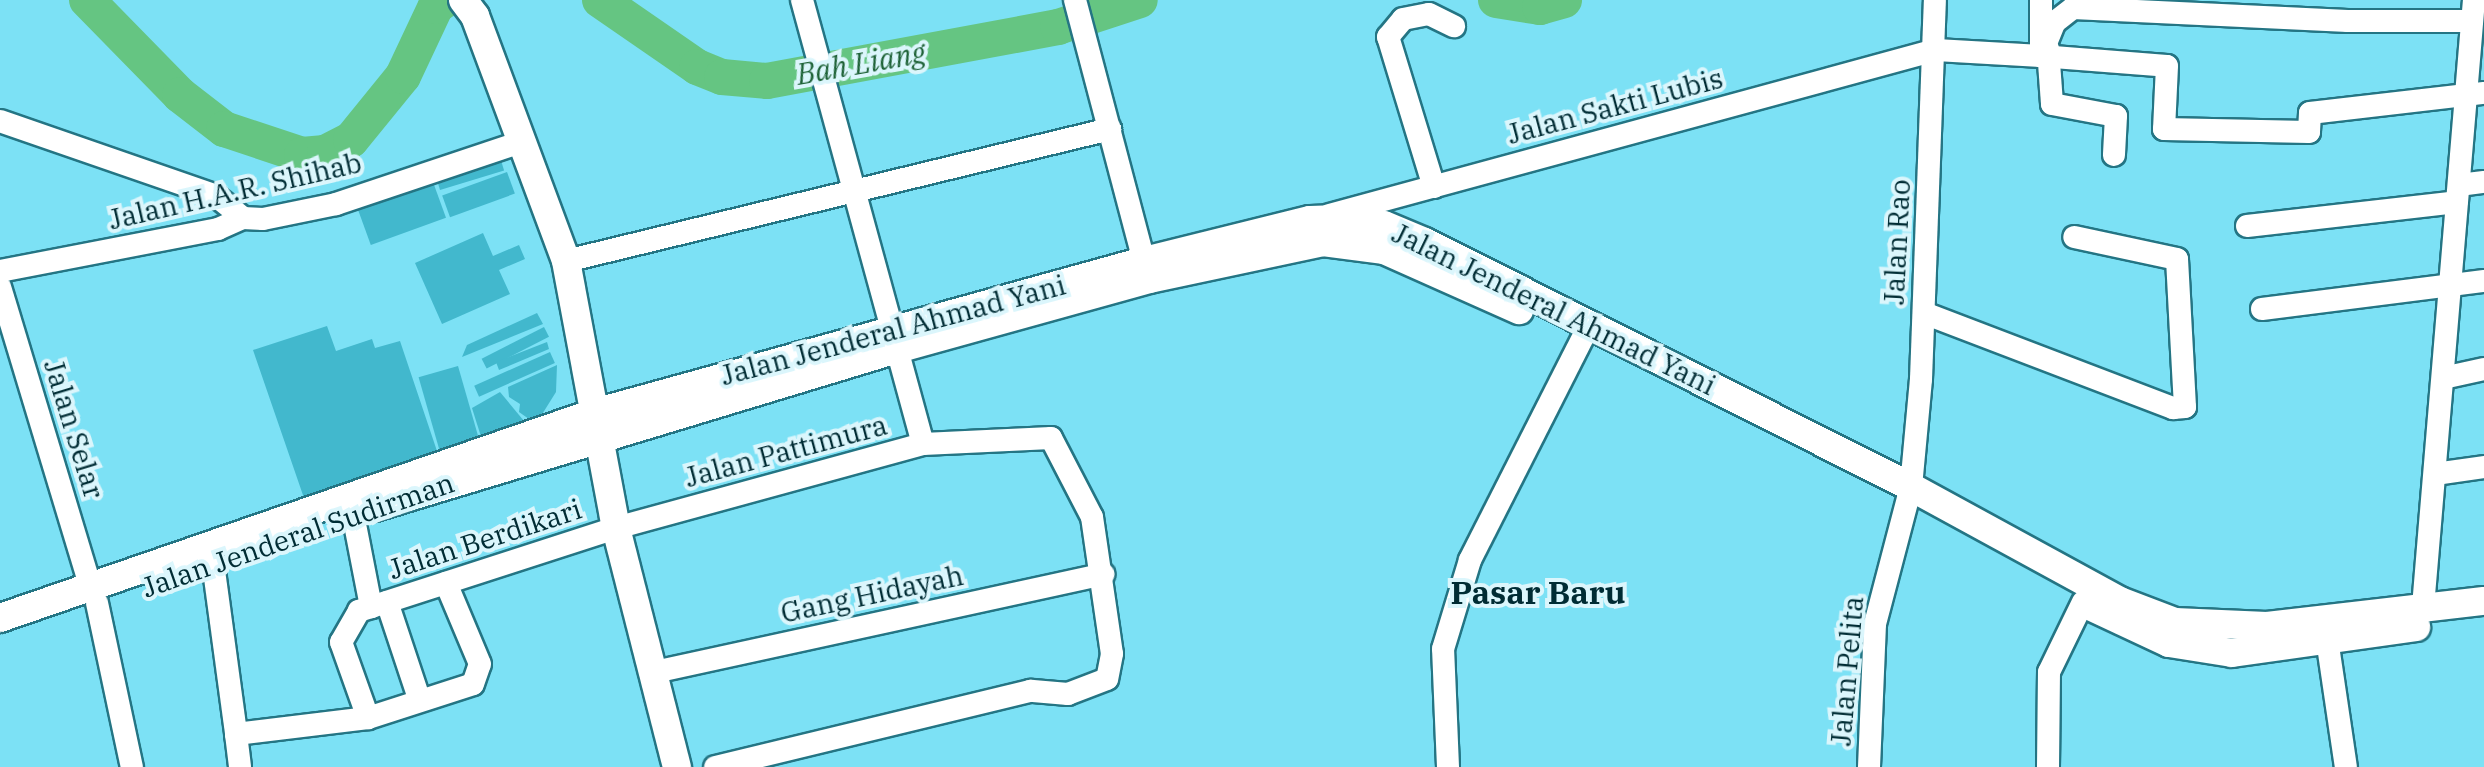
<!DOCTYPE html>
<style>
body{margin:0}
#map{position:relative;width:2484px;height:767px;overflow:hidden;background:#7ce1f5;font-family:"IBM Plex Serif",serif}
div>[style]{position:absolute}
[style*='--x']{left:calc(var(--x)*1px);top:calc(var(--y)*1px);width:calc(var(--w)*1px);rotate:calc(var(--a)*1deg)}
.river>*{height:36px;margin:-18px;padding:0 18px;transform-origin:18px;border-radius:18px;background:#65c582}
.building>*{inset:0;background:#42b8cd;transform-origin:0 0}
.roads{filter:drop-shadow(2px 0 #247584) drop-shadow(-2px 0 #247584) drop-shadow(0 2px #247584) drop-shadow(0 -2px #247584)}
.minor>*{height:22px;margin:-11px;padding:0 11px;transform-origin:11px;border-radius:11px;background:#fff}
.major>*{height:28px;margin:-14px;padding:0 14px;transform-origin:14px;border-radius:14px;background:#fff}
span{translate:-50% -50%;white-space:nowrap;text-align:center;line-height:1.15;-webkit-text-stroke:8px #dbf6fc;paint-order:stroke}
.street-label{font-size:28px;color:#002c34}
.water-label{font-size:30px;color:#1f6338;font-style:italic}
.quarter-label{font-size:32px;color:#002c34;font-weight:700}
</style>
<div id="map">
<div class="river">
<div style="--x:87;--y:0;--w:133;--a:45.6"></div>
<div style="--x:180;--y:95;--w:56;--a:37.7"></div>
<div style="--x:224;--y:129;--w:82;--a:18.4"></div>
<div style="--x:302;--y:155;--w:23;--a:-5"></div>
<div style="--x:325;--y:153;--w:29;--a:-27"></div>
<div style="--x:351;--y:140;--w:82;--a:-50.9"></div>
<div style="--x:403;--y:76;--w:77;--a:-64.8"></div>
<div style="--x:436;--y:6;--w:11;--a:-34"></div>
<div style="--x:600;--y:0;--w:118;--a:34.6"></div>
<div style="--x:697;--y:67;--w:27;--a:22"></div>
<div style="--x:722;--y:77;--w:45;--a:5.1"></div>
<div style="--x:767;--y:81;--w:296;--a:-10.5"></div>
<div style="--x:1058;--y:27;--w:86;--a:-18.2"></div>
<div style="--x:1496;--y:0;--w:45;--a:9"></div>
<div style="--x:1540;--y:7;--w:25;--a:-16"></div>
</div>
<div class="building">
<div style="left:500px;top:157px;width:14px;height:67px;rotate:73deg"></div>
<div style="left:507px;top:172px;width:23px;height:69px;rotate:70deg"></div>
<div style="left:433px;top:182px;width:38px;height:80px;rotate:70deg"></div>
<div style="clip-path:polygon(483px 233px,493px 256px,519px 245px,525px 259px,499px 270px,510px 294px,442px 324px,415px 263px)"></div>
<div style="clip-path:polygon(537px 313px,543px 324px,462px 357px,467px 345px)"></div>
<div style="clip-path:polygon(327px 326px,336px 351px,372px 339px,375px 348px,400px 341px,439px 457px,305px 501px,253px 350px)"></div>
<div style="left:544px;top:327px;width:11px;height:70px;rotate:63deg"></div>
<div style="clip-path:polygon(547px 342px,549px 349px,499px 370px,496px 362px)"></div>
<div style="left:550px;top:352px;width:12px;height:83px;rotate:66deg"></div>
<div style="clip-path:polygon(557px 365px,556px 392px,536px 424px,519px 412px,520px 404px,509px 397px,508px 387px)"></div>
<div style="left:458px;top:366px;width:81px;height:41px;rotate:74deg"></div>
<div style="clip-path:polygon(500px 392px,529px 427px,483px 443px,472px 408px)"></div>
</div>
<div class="roads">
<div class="minor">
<div style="--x:802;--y:0;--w:342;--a:74.7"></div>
<div style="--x:1075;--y:0;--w:286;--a:75.2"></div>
<div style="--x:2041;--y:0;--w:56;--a:90"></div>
<div style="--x:2041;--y:56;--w:126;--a:4.5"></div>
<div style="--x:2167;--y:66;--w:63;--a:92.7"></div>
<div style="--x:2164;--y:129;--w:145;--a:1.2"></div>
<div style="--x:2309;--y:132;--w:19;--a:-87"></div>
<div style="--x:2310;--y:113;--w:175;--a:-6.6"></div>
<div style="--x:2048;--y:49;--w:55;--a:85.8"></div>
<div style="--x:2052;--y:104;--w:65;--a:10.6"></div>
<div style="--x:2116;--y:116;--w:39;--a:93"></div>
<div style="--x:0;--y:121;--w:229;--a:19.1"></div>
<div style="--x:216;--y:196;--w:35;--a:39"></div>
<div style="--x:2459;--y:185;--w:25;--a:-7"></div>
<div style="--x:1434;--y:187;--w:157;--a:-107"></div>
<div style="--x:1388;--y:37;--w:23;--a:-50"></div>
<div style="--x:1403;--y:19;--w:26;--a:-11"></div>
<div style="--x:1429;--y:14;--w:28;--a:26"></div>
<div style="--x:1329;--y:215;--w:629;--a:-15.21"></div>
<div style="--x:1936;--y:50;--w:105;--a:3.3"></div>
<div style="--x:2041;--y:56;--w:37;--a:-68"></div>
<div style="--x:2055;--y:22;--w:23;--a:-38"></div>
<div style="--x:2073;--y:8;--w:275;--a:2.7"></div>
<div style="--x:2348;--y:21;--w:124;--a:0"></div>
<div style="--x:2247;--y:226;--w:211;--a:-6.5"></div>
<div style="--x:566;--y:261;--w:560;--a:-13.64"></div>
<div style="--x:0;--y:271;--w:222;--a:-10.9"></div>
<div style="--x:218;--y:229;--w:27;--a:-24"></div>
<div style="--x:243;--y:218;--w:20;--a:3"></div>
<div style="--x:263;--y:219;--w:75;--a:-11.6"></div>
<div style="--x:336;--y:204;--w:198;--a:-18.5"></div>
<div style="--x:0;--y:287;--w:314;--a:73.2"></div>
<div style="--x:2262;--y:309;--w:224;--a:-7.2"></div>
<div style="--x:1924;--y:313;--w:267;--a:20.9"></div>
<div style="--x:2173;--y:408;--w:12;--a:-5"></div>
<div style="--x:2185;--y:407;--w:148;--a:-93.1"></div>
<div style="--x:2177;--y:259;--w:105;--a:-167.9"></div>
<div style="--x:897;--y:349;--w:98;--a:74.7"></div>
<div style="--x:2443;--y:378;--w:42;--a:-12.4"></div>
<div style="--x:2435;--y:474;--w:49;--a:-8.1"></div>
<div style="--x:353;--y:514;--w:95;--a:79"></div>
<div style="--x:371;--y:607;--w:257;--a:-17.9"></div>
<div style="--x:616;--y:528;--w:318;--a:-15.3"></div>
<div style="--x:923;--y:444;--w:128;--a:-2.7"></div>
<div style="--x:1051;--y:438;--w:89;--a:62.6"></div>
<div style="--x:1092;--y:517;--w:138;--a:81.7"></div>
<div style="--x:1112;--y:654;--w:25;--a:101"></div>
<div style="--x:1107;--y:679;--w:42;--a:159"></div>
<div style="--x:1068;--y:694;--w:38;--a:-175"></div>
<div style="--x:1030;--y:691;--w:324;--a:166.4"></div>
<div style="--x:213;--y:563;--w:173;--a:82.3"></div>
<div style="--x:236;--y:734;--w:133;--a:-6.9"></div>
<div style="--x:387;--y:602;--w:104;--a:71.6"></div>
<div style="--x:97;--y:603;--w:168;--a:78"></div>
<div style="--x:371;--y:607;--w:13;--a:162"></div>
<div style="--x:359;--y:611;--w:36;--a:120"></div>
<div style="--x:341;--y:642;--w:81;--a:70.4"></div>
<div style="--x:368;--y:718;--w:110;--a:-17.9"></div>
<div style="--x:473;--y:684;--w:21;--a:-71"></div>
<div style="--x:480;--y:664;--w:88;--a:-112.8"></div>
<div style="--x:2423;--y:607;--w:609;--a:-85.2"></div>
<div style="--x:2327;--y:639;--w:129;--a:81.6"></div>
<div style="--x:655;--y:672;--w:459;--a:-12.3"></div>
<div style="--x:236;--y:734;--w:33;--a:83"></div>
<div style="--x:1448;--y:767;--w:118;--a:-92.4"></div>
<div style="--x:1443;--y:649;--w:93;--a:-73.1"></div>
<div style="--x:1470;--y:560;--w:263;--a:-63.1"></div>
<div style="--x:1869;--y:767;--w:143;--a:-87.6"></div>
<div style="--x:1875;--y:624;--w:142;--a:-75.3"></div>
<div style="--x:1911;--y:487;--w:108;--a:-84.7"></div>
<div style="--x:1921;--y:379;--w:379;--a:-87.9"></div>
<div style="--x:2048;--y:767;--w:95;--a:-89.4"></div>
<div style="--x:2049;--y:672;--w:78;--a:-64.1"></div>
</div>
<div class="major">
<div style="--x:463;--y:0;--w:20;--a:53"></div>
<div style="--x:475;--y:16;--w:261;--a:69.6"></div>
<div style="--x:566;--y:261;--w:272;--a:79.4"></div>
<div style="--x:616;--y:528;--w:247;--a:75.7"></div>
<div style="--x:375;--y:507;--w:545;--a:-16.84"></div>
<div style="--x:897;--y:349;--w:262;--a:-15.5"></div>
<div style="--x:1149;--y:279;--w:178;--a:-12"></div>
<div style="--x:1323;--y:242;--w:62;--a:7.5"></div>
<div style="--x:1384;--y:250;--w:148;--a:24"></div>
<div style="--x:2092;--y:607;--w:85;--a:25.1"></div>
<div style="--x:2169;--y:643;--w:64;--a:9"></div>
<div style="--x:2232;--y:653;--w:186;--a:-8"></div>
<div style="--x:0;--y:618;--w:628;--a:-19.04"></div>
<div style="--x:594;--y:413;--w:571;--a:-15.45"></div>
<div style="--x:1144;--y:261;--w:171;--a:-13.9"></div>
<div style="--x:1310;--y:220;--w:35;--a:-2"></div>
<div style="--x:1345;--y:219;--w:39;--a:9"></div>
<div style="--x:1384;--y:225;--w:44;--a:22.5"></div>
<div style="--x:1425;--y:242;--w:544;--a:26.75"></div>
<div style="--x:1911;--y:487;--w:238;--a:28.6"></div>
<div style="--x:2120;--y:601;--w:59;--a:20.9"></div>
<div style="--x:2175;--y:622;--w:92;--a:2.5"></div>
<div style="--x:2267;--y:626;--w:218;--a:-6.6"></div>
</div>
</div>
<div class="street-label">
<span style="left:1615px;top:106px;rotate:-15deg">Jalan Sakti Lubis</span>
<span style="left:235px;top:191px;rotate:-13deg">Jalan H.A.R. Shihab</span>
<span style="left:1897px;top:242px;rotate:-87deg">Jalan Rao</span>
<span style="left:1554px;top:309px;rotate:26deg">Jalan Jenderal Ahmad Yani</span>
<span style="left:893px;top:330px;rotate:-15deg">Jalan Jenderal Ahmad Yani</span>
<span style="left:74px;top:429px;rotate:73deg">Jalan Selar</span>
<span style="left:786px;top:451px;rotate:-15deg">Jalan Pattimura</span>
<span style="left:298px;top:535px;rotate:-19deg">Jalan Jenderal Sudirman</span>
<span style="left:485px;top:539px;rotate:-18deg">Jalan Berdikari</span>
<span style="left:872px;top:594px;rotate:-12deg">Gang Hidayah</span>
<span style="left:1847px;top:671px;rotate:-85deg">Jalan Pelita</span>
</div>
<div class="water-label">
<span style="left:861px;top:63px;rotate:-10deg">Bah Liang</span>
</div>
<div class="quarter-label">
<span style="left:1538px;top:592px">Pasar Baru</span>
</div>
</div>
